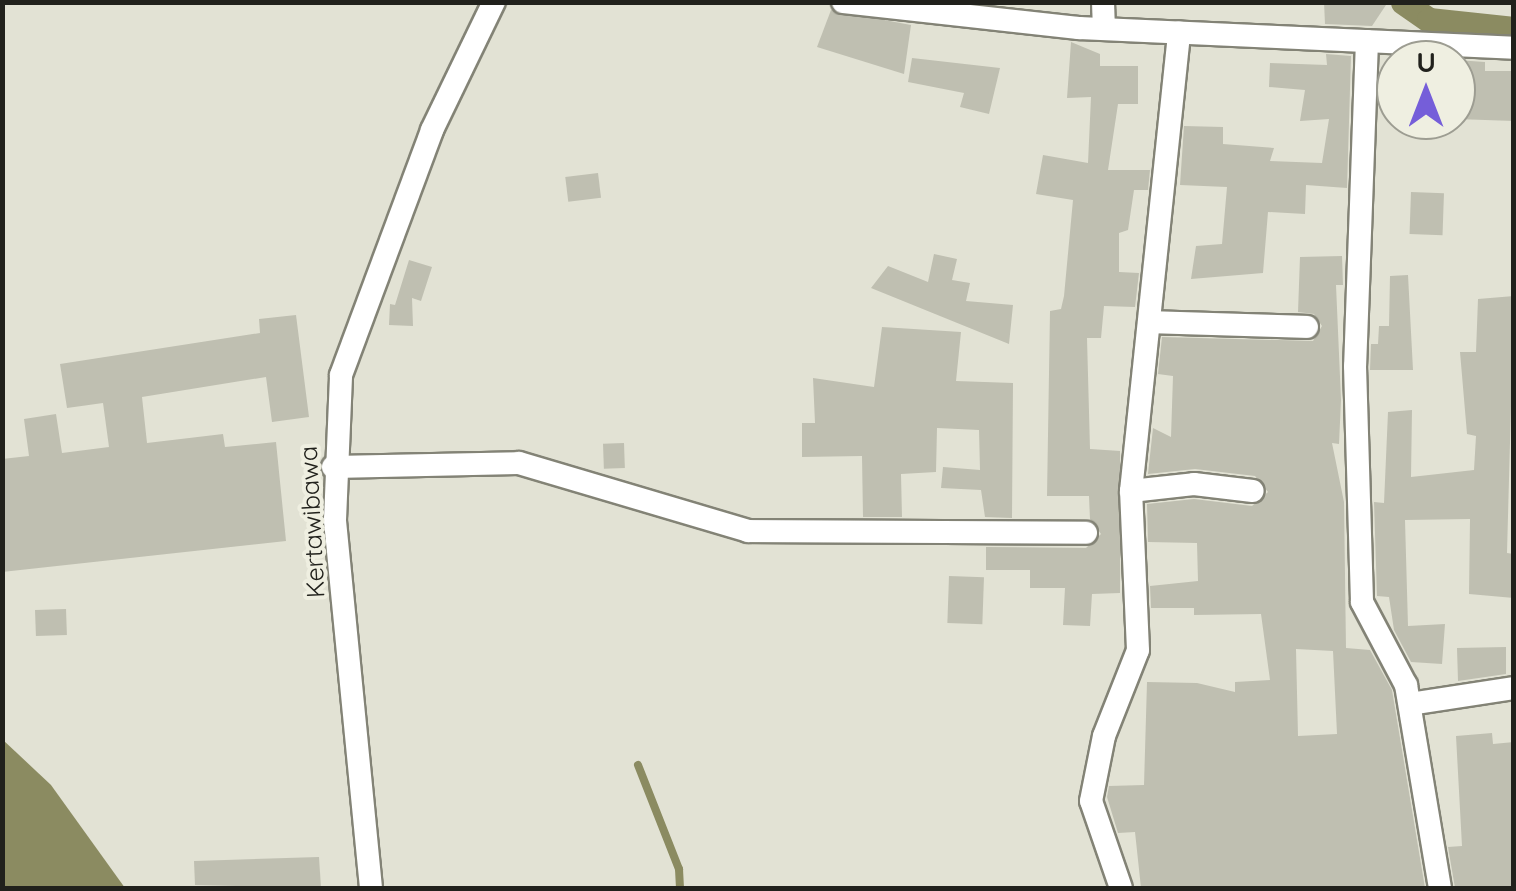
<!DOCTYPE html>
<style>
body{margin:0}
#map{position:relative;width:1516px;height:891px;overflow:hidden;background:#e2e2d4;font-family:Quicksand,sans-serif}
div>[style]{position:absolute}
[style*='--x']{left:calc(var(--x)*1px);top:calc(var(--y)*1px);width:calc(var(--w)*1px);rotate:calc(var(--a)*1deg)}
.water>*{inset:0;background:#8b8b61}
.stream>*{height:8px;margin:-4px;padding:0 4px;transform-origin:4px;border-radius:4px;background:#8b8b61}
.canal>*{height:25px;margin:-12.5px;padding:0 12.5px;transform-origin:12.5px;border-radius:12.5px;background:#8b8b61}
.building>*{inset:0;background:#bfbfb1;transform-origin:0 0}
.roads{filter:drop-shadow(2px 0 #838376) drop-shadow(-2px 0 #838376) drop-shadow(0 2px #838376) drop-shadow(0 -2px #838376)}
.minor>*{height:22px;margin:-11px;padding:0 11px;transform-origin:11px;border-radius:11px;background:#fff}
span{translate:-50% -50%;white-space:nowrap;text-align:center;line-height:1.15;-webkit-text-stroke:8px #efefe1;paint-order:stroke}
.street-label{font-size:25px;color:#21211c}
.frame{position:absolute;inset:0;border:5px solid #21211c;pointer-events:none}
.north{position:absolute;left:1376px;top:40px;width:100px;height:100px;box-sizing:border-box;background:#efefe1;border:2px solid #9d9d92;border-radius:50%;rotate:0deg;font-size:28px;font-weight:700;line-height:40px;text-align:center;color:#21211c}
.north::after{content:'';display:block;margin:auto;width:35px;height:45px;background:#755ed9;clip-path:polygon(50% 0,100% 100%,50% 72%,0 100%)}
</style>
<div id="map">
<div class="water">
<div style="clip-path:polygon(2px 739px,51px 785px,125px 888px,3px 888px)"></div>
</div>
<div class="stream">
<div style="--x:638;--y:765;--w:112;--a:68.5"></div>
<div style="--x:679;--y:869;--w:19;--a:87"></div>
</div>
<div class="canal">
<div style="--x:1403;--y:2;--w:32;--a:35"></div>
<div style="--x:1429;--y:20;--w:85;--a:6"></div>
</div>
<div class="building">
<div style="clip-path:polygon(1324px 2px,1388px 2px,1372px 26px,1325px 24px)"></div>
<div style="clip-path:polygon(831px 10px,911px 25px,904px 74px,817px 47px)"></div>
<div style="clip-path:polygon(1071px 42px,1100px 54px,1100px 66px,1138px 66px,1138px 104px,1118px 104px,1108px 170px,1150px 170px,1148px 190px,1134px 190px,1128px 230px,1119px 233px,1119px 272px,1139px 273px,1135px 307px,1104px 306px,1101px 338px,1087px 338px,1090px 449px,1120px 451px,1120px 593px,1092px 594px,1090px 626px,1063px 625px,1065px 588px,1030px 588px,1030px 570px,986px 570px,986px 547px,1086px 548px,1101px 534px,1090px 519px,1089px 496px,1047px 496px,1050px 311px,1061px 309px,1064px 296px,1073px 200px,1036px 194px,1043px 155px,1088px 163px,1091px 97px,1067px 98px)"></div>
<div style="clip-path:polygon(1326px 54px,1351px 56px,1347px 188px,1306px 185px,1305px 214px,1268px 212px,1263px 273px,1191px 279px,1196px 246px,1222px 244px,1227px 187px,1180px 185px,1184px 126px,1223px 127px,1223px 144px,1274px 148px,1270px 161px,1322px 163px,1329px 119px,1300px 121px,1305px 90px,1269px 87px,1270px 63px,1327px 65px)"></div>
<div style="clip-path:polygon(912px 58px,1000px 68px,989px 114px,960px 107px,964px 93px,908px 82px)"></div>
<div style="clip-path:polygon(1456px 60px,1485px 62px,1485px 71px,1514px 71px,1514px 121px,1456px 119px)"></div>
<div style="left:598px;top:173px;width:25px;height:33px;rotate:83deg"></div>
<div style="left:1411px;top:192px;width:33px;height:42px;rotate:2deg"></div>
<div style="clip-path:polygon(934px 254px,957px 259px,952px 280px,970px 283px,966px 301px,1013px 305px,1009px 344px,871px 288px,888px 266px,928px 282px)"></div>
<div style="clip-path:polygon(evenodd,1342px 256px,1343px 285px,1336px 285px,1341px 400px,1339px 444px,1332px 443px,1344px 502px,1346px 648px,1370px 650px,1392px 690px,1425px 888px,1141px 888px,1135px 832px,1118px 833px,1107px 797px,1109px 786px,1144px 785px,1147px 682px,1197px 683px,1235px 692px,1235px 682px,1270px 680px,1261px 614px,1194px 615px,1194px 608px,1151px 608px,1150px 586px,1198px 581px,1197px 543px,1148px 542px,1147px 504px,1194px 499px,1252px 506px,1268px 492px,1255px 476px,1195px 469px,1148px 474px,1153px 428px,1171px 437px,1173px 376px,1158px 374px,1162px 337px,1313px 341px,1322px 326px,1314px 314px,1298px 312px,1300px 257px,1342px 256px,1296px 649px,1333px 651px,1337px 734px,1298px 736px,1296px 649px)"></div>
<div style="clip-path:polygon(409px 260px,432px 267px,421px 301px,412px 298px,413px 326px,389px 325px,390px 304px,395px 305px)"></div>
<div style="clip-path:polygon(1408px 275px,1413px 370px,1370px 370px,1371px 344px,1378px 344px,1379px 326px,1389px 326px,1390px 276px)"></div>
<div style="clip-path:polygon(1514px 296px,1507px 553px,1514px 554px,1514px 598px,1469px 594px,1470px 519px,1405px 520px,1408px 626px,1445px 624px,1442px 664px,1411px 662px,1394px 630px,1389px 597px,1377px 596px,1374px 502px,1384px 503px,1388px 412px,1412px 410px,1411px 477px,1474px 470px,1476px 436px,1467px 434px,1460px 352px,1476px 352px,1478px 299px)"></div>
<div style="clip-path:polygon(296px 315px,309px 417px,272px 422px,266px 377px,142px 397px,147px 443px,223px 434px,225px 447px,276px 442px,286px 541px,2px 572px,2px 459px,29px 456px,24px 419px,56px 414px,62px 453px,109px 447px,103px 403px,67px 408px,60px 364px,260px 333px,259px 319px)"></div>
<div style="clip-path:polygon(882px 327px,961px 332px,956px 381px,1013px 383px,1012px 518px,985px 517px,981px 490px,941px 488px,943px 467px,980px 470px,979px 430px,937px 428px,936px 472px,901px 474px,902px 517px,863px 517px,862px 456px,802px 457px,802px 423px,815px 423px,813px 378px,874px 387px)"></div>
<div style="left:624px;top:443px;width:25px;height:21px;rotate:88deg"></div>
<div style="left:949px;top:576px;width:35px;height:47px;rotate:2deg"></div>
<div style="left:66px;top:609px;width:26px;height:31px;rotate:88deg"></div>
<div style="clip-path:polygon(1506px 647px,1506px 674px,1458px 681px,1457px 648px)"></div>
<div style="clip-path:polygon(1492px 733px,1493px 744px,1514px 742px,1514px 888px,1455px 888px,1448px 847px,1462px 846px,1456px 736px)"></div>
<div style="clip-path:polygon(319px 857px,321px 888px,195px 885px,194px 861px)"></div>
</div>
<div class="roads">
<div class="minor">
<div style="--x:843;--y:2;--w:237;--a:6.3"></div>
<div style="--x:1079;--y:28;--w:435;--a:2.6"></div>
<div style="--x:1103;--y:2;--w:27;--a:88"></div>
<div style="--x:1367;--y:41;--w:325;--a:92.1"></div>
<div style="--x:1355;--y:366;--w:236;--a:88.3"></div>
<div style="--x:1362;--y:602;--w:94;--a:62.1"></div>
<div style="--x:1406;--y:685;--w:206;--a:80.5"></div>
<div style="--x:1150;--y:322;--w:157;--a:1.8"></div>
<div style="--x:333;--y:467;--w:186;--a:-1.2"></div>
<div style="--x:519;--y:463;--w:239;--a:16.5"></div>
<div style="--x:748;--y:531;--w:338;--a:0.3"></div>
<div style="--x:1131;--y:491;--w:63;--a:-6.3"></div>
<div style="--x:1194;--y:484;--w:59;--a:6.8"></div>
<div style="--x:1410;--y:704;--w:105;--a:-8.7"></div>
<div style="--x:371;--y:888;--w:370;--a:-95.6"></div>
<div style="--x:335;--y:520;--w:145;--a:-87.6"></div>
<div style="--x:341;--y:375;--w:261;--a:-69.6"></div>
<div style="--x:432;--y:130;--w:142;--a:-64.2"></div>
<div style="--x:1121;--y:888;--w:92;--a:-109"></div>
<div style="--x:1091;--y:801;--w:66;--a:-78.7"></div>
<div style="--x:1104;--y:736;--w:92;--a:-68.4"></div>
<div style="--x:1138;--y:650;--w:159;--a:-92.5"></div>
<div style="--x:1131;--y:491;--w:461;--a:-84"></div>
</div>
</div>
<div class="street-label">
<span style="left:312px;top:522px;rotate:-93deg">Kertawibawa</span>
</div>
<div class="frame"></div>
<div class="north">U</div>
</div>
